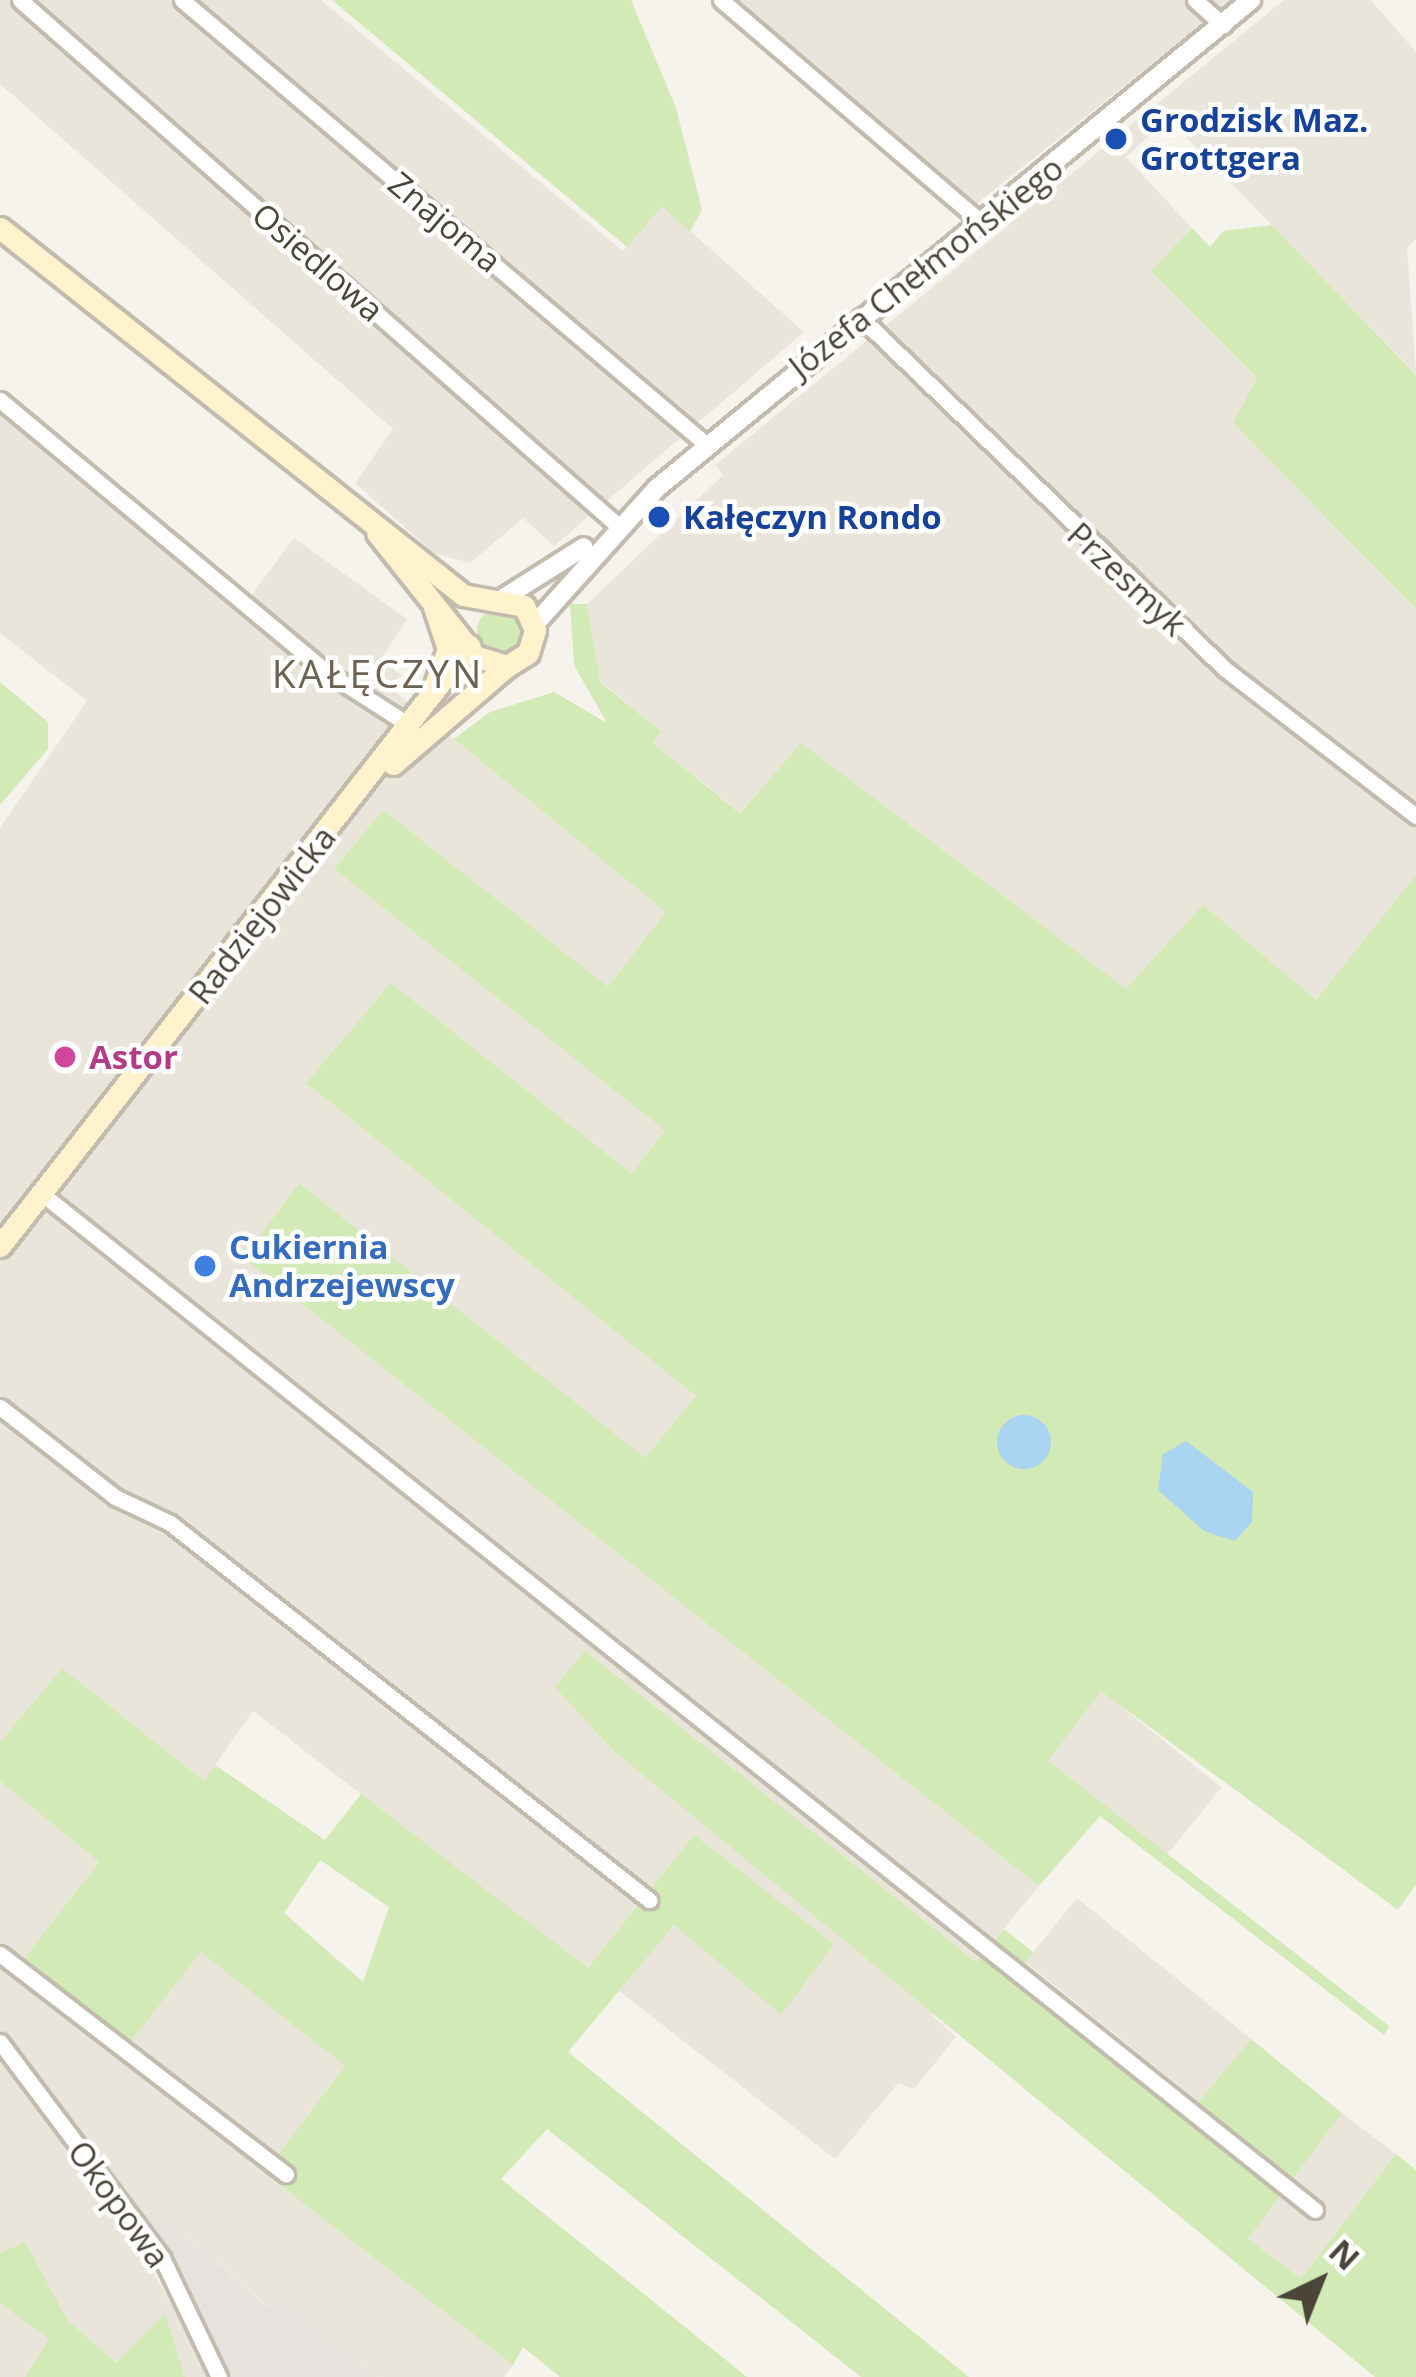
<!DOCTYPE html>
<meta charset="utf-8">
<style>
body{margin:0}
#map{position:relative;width:1416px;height:2377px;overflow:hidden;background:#f6f3ec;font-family:"Open Sans",sans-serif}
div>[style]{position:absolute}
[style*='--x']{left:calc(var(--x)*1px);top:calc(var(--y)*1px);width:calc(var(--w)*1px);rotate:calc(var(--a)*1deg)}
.residential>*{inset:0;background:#eae5da;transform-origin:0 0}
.industrial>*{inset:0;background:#e6e2dd}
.green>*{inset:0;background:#d2eab5}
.round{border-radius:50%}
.water>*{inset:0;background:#a9d4f2}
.roads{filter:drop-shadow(3px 0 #c2bbae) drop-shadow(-3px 0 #c2bbae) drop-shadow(0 3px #c2bbae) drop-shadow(0 -3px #c2bbae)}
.minor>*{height:15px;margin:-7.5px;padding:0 7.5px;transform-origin:7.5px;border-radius:7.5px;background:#fff}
.tertiary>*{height:18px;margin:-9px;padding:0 9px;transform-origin:9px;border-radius:9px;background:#fff}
.secondary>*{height:21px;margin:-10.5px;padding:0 10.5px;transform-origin:10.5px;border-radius:10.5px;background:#fff3cd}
.dots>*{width:33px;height:33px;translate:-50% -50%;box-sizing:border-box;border:6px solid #fff;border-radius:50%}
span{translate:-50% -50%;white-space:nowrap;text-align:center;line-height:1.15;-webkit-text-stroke:9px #fff;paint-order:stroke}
.transit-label{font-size:33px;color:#164399;font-weight:700}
.left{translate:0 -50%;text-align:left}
.street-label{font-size:33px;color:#4b4439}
.hotel-label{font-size:33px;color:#b23c85;font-weight:700}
.shop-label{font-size:33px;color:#366cbe;font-weight:700}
.quarter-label{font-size:39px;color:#6e6250;letter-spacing:3px}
.north{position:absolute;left:1260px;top:2221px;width:120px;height:120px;-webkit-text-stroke:9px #fff;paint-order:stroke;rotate:43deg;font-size:33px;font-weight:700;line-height:48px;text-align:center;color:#4b4439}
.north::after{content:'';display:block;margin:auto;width:42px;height:54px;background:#4b4439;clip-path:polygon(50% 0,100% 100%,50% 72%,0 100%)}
</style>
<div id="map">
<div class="residential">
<div style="clip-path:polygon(0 0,321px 0,623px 251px,662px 206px,804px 332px,554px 546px,523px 518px,470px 563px,434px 553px,355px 483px,393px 429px,0 84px)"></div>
<div style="clip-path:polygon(730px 0,1232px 0,971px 208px)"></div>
<div style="clip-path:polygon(1284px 0,1371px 0,1416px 52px,1416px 239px,1407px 248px,1416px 374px,1168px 118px,1126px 157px,1192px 228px,1152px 272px,1257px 378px,1234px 424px,1416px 609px,1416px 875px,1316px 1000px,1127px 990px,801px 744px,740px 812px,652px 742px,661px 731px,601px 682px,587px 604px,723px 475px,715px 465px)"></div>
<div style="clip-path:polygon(0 408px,242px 608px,294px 538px,407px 619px,381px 659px,402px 676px,392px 689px,667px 912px,608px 988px,383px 810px,334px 869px,665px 1129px,633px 1175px,392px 984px,306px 1083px,696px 1396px,645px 1459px,300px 1184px,244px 1258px,1039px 1886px,932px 2015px,956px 2037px,914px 2089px,898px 2083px,835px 2159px,619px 1991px,674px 1924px,695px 1835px,588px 1969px,253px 1711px,204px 1781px,62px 1668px,0 1742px,0 828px,87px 701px,0 633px)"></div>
<div style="left:1101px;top:1690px;width:155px;height:89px;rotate:39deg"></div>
<div style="clip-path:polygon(0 1781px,99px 1862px,14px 1972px,201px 1951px,345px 2066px,264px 2173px,513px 2365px,504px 2377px,377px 2377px,278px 2299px,270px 2308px,154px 2209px,125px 2223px,213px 2377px,0 2377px)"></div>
<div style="left:1077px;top:1898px;width:224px;height:82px;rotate:39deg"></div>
<div style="left:1342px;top:2113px;width:68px;height:159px;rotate:37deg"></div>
</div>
<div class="industrial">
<div style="clip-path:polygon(154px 2209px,269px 2308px,278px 2299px,377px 2377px,225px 2377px,195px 2301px,140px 2216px)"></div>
</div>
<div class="green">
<div style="clip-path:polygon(332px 0,631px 0,676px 108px,702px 210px,690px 232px,662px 206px,627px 247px)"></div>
<div style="clip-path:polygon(1272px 225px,1416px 375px,1416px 609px,1233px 423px,1257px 378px,1151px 271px,1192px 228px,1210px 247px,1223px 231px)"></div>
<div style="clip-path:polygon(570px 604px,587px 604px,601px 683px,661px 731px,653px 743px,740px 813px,801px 743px,1126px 989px,1203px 905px,1316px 1000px,1416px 875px,1416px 1884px,1398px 1910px,1101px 1691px,1048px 1761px,1389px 2026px,1384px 2035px,1100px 1816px,1039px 1886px,244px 1258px,299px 1183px,645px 1458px,696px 1396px,306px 1083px,391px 983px,632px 1174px,665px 1130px,334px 869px,383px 810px,608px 987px,666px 912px,454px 739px,490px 712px,554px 692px,607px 723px,574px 665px)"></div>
<div class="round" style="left:477px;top:608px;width:46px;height:46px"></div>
<div style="clip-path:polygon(0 682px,48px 722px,48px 749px,0 805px)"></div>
<div style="clip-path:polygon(585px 1651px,976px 1962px,1004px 1929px,1033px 1952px,1025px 1963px,1198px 2103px,1251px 2039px,1342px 2113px,1248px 2239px,1301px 2279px,1396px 2154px,1416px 2170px,1416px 2377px,1375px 2377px,614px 1751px,555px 1687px)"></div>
<div style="clip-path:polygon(evenodd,62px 1668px,204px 1781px,215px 1765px,325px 1840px,361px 1794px,588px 1968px,694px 1835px,834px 1944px,781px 2015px,674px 1925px,568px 2052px,969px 2377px,861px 2377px,547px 2129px,501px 2179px,747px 2377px,560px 2377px,523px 2347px,513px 2365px,264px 2173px,345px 2066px,201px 1952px,119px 2056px,13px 1973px,99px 1862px,0 1781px,0 1742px,62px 1668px,320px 1860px,389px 1907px,363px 1982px,284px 1913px,320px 1860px)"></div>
<div style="clip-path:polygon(25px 2242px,68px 2321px,116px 2363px,165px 2314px,185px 2377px,25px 2377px,49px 2339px,0 2303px,0 2253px)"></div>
</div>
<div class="water">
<div class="round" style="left:997px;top:1415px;width:54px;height:54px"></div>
<div style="clip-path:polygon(1186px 1441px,1253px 1492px,1252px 1522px,1235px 1541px,1204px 1531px,1158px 1490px,1163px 1454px)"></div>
</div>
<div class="roads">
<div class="minor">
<div style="--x:20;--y:0;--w:794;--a:41.32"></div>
<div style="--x:182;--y:0;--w:688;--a:40.29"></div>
<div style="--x:721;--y:0;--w:343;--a:40.5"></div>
<div style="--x:1195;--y:0;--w:38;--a:42"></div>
<div style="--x:860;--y:317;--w:507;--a:43.96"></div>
<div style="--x:1225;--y:669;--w:241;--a:37.6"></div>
<div style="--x:0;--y:400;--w:423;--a:39.8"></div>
<div style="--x:325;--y:671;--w:100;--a:32.7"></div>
<div style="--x:41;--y:1193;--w:1630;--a:38.6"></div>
<div style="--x:0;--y:1407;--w:146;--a:38"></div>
<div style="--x:115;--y:1497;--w:61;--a:25.3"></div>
<div style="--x:170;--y:1523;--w:610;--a:38.2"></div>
<div style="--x:0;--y:1954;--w:361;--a:37.6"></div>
<div style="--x:0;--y:2042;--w:270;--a:53.1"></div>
<div style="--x:162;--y:2258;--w:132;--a:64.4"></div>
</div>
<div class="tertiary">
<div style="--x:505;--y:597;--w:93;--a:-32.3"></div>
<div style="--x:535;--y:624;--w:183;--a:-48.1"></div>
<div style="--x:657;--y:488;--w:769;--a:-39.4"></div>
</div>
<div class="secondary">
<div style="--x:0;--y:228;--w:591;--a:38.4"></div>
<div style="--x:463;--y:595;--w:62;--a:10.2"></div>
<div style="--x:524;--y:606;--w:26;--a:65"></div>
<div style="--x:535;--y:630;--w:24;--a:107"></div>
<div style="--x:528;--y:653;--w:25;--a:148"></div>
<div style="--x:507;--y:666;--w:34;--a:-163"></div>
<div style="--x:475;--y:656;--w:157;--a:-128.5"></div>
<div style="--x:434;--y:607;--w:44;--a:71.6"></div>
<div style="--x:448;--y:649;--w:37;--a:110"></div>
<div style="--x:393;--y:764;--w:150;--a:-40.7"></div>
<div style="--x:0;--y:1246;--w:762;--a:-51.99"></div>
</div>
</div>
<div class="dots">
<div style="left:1116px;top:139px;background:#1a4fb4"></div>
<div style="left:659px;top:517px;background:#1a4fb4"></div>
<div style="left:65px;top:1057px;background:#d1479c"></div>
<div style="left:205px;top:1266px;background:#3f7fe0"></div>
</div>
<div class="transit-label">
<span class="left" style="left:1140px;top:139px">Grodzisk Maz.<br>Grottgera</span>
<span class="left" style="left:683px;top:517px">Kałęczyn Rondo</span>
</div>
<div class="street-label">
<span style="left:445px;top:222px;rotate:40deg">Znajoma</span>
<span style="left:318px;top:262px;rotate:41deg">Osiedlowa</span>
<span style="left:926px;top:267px;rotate:-38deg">Józefa Chełmońskiego</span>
<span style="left:1127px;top:579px;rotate:43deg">Przesmyk</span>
<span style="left:262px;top:915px;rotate:-52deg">Radziejowicka</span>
<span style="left:119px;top:2204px;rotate:54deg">Okopowa</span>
</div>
<div class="hotel-label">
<span class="left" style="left:89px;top:1057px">Astor</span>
</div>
<div class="shop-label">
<span class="left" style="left:229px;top:1266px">Cukiernia<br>Andrzejewscy</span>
</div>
<div class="quarter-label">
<span style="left:378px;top:673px">KAŁĘCZYN</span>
</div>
<div class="north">N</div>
</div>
